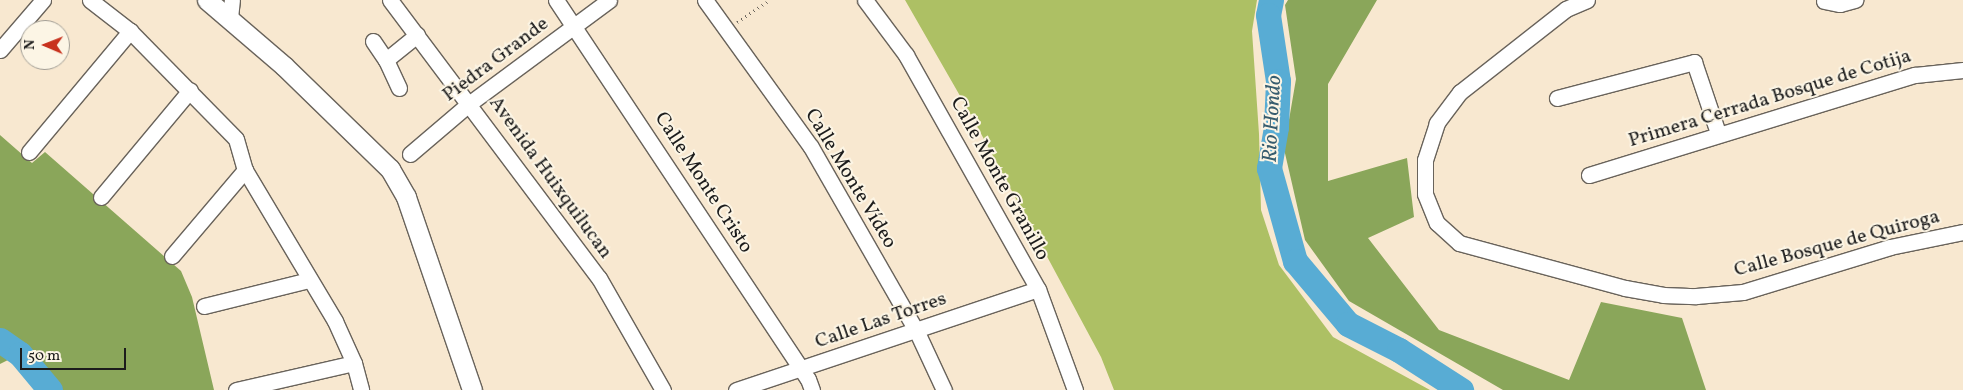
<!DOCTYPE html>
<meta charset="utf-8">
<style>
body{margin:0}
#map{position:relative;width:1963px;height:390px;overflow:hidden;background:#f8e8d0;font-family:Vollkorn,serif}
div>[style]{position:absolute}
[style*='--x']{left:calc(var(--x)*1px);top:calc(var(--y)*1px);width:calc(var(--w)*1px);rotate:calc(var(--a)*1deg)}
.green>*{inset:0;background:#adc064}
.forest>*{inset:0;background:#8aa65a}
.river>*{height:25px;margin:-12.5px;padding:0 12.5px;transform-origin:12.5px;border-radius:12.5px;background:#58acd4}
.path>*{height:2.5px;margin-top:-1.25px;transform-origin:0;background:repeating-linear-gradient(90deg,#69635b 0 1px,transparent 0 5px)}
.roads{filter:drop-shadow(1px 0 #69635b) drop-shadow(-1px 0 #69635b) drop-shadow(0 1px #69635b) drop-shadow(0 -1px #69635b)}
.minor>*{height:15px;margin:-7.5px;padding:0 7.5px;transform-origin:7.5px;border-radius:7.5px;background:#fff}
.major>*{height:19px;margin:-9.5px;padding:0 9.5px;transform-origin:9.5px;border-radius:9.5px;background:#fff}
span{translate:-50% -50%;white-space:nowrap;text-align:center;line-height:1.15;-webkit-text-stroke:4px #fcf5e5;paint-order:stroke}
.street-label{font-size:20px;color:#1c1c1c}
.water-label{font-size:21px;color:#375d6f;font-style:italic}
.north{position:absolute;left:20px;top:20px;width:50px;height:50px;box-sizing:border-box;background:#fcf5e5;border:1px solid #a29e95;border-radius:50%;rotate:271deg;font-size:14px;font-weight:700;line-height:20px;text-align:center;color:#1c1c1c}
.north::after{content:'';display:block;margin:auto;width:18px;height:22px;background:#c8321e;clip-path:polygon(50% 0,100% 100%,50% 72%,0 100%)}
.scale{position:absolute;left:20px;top:348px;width:106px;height:22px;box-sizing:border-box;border:2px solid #1c1c1c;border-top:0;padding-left:6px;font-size:15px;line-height:18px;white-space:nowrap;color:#1c1c1c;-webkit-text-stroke:4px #fcf5e5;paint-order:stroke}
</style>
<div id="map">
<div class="green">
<div style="clip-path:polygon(905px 0,1257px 0,1252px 31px,1259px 134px,1261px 210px,1279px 265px,1333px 337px,1430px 390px,1114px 390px,1101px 357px,971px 115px)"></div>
</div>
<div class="forest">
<div style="clip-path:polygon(1288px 0,1377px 0,1328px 84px,1328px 181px,1407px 158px,1414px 217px,1368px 238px,1439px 330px,1569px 380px,1601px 302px,1682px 318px,1706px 390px,1503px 390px,1349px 301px,1305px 240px,1284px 149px,1296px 79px,1285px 5px)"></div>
<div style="clip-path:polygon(0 135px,32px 163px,45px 152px,181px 271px,192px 297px,214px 390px,50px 390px,20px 354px,0 364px)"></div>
</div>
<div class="river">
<div style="--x:1271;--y:0;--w:15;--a:101"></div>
<div style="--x:1268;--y:15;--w:67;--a:81.4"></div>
<div style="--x:1278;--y:81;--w:46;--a:92.5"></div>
<div style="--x:1276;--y:127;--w:42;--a:99.7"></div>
<div style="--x:1269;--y:168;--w:97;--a:74.4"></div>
<div style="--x:1295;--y:261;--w:82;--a:49.9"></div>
<div style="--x:1348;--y:324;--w:57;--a:27"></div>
<div style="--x:1399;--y:350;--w:74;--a:32.8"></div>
<div style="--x:0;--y:340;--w:24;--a:35"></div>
<div style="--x:20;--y:354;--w:47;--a:50.2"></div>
</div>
<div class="path">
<div style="--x:737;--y:22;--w:40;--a:-34"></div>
</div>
<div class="roads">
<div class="minor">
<div style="--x:90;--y:0;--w:51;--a:37.8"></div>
<div style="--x:130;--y:31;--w:151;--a:45.5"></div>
<div style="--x:236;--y:139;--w:32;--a:74"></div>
<div style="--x:245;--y:170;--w:176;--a:59.2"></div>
<div style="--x:335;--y:321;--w:46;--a:65.7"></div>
<div style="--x:354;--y:363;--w:28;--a:75"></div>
<div style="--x:390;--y:0;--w:348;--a:53.1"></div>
<div style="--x:599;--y:278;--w:129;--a:60.3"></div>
<div style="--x:556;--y:0;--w:455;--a:56.4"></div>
<div style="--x:808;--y:379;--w:12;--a:70"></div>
<div style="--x:705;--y:0;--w:181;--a:54.2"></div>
<div style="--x:811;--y:147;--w:211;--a:60.2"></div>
<div style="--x:916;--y:330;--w:66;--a:65"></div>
<div style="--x:865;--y:0;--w:69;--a:53.3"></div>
<div style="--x:906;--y:55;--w:269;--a:60.6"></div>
<div style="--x:1038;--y:289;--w:108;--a:69.9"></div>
<div style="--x:1587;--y:0;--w:23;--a:157"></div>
<div style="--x:1566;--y:9;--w:135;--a:141.9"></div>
<div style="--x:1460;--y:92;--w:39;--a:127"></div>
<div style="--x:1437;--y:123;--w:39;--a:108"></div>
<div style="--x:1425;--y:160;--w:34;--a:90"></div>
<div style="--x:1425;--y:194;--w:31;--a:68"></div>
<div style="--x:1437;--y:223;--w:30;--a:42"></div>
<div style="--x:1459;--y:243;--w:172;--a:15.2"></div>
<div style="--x:1625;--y:288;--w:39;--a:10"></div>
<div style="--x:1663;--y:295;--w:33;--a:2"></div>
<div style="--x:1696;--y:296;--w:47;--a:-4.9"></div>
<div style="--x:1743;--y:292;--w:154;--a:-17"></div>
<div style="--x:1890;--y:247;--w:75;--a:-11.6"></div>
<div style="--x:1824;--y:1;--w:16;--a:11"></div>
<div style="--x:1840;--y:4;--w:16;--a:-15"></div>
<div style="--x:230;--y:18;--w:18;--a:-84"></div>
<div style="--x:373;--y:41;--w:23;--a:56"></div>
<div style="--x:0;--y:50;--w:66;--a:-49.3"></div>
<div style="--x:399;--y:88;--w:31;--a:-115"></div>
<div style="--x:386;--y:60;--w:40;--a:-39"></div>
<div style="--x:1557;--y:98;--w:142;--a:-14.7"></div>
<div style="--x:1694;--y:62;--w:75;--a:71.3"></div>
<div style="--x:29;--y:152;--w:158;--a:-50.1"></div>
<div style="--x:410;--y:154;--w:79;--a:-40.4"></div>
<div style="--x:470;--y:103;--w:173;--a:-36.5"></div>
<div style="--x:1589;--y:175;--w:341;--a:-17.1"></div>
<div style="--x:1915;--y:75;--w:48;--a:-5.9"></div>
<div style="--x:101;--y:197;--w:139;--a:-50.2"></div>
<div style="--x:172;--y:256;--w:113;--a:-49.7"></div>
<div style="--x:204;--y:306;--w:108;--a:-13.9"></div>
<div style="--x:236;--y:390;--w:121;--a:-12.9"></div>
<div style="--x:736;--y:390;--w:318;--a:-18.5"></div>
</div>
<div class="major">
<div style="--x:207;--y:0;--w:101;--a:40.6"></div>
<div style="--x:284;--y:66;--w:148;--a:44.2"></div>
<div style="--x:390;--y:169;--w:32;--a:60"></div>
<div style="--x:406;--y:197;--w:204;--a:71.1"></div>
</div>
</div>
<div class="street-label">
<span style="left:496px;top:60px;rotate:-37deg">Piedra Grande</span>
<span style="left:1770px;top:99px;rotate:-17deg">Primera Cerrada Bosque de Cotija</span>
<span style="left:550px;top:178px;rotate:54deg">Avenida Huixquilucan</span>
<span style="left:850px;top:179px;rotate:59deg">Calle Monte Vídeo</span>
<span style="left:999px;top:179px;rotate:61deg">Calle Monte Granillo</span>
<span style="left:703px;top:183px;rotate:57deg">Calle Monte Cristo</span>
<span style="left:1837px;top:244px;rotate:-15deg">Calle Bosque de Quiroga</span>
<span style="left:881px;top:321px;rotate:-19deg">Calle Las Torres</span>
</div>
<div class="water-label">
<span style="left:1273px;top:119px;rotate:-87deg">Rio Hondo</span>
</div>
<div class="north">N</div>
<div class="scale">50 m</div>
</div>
